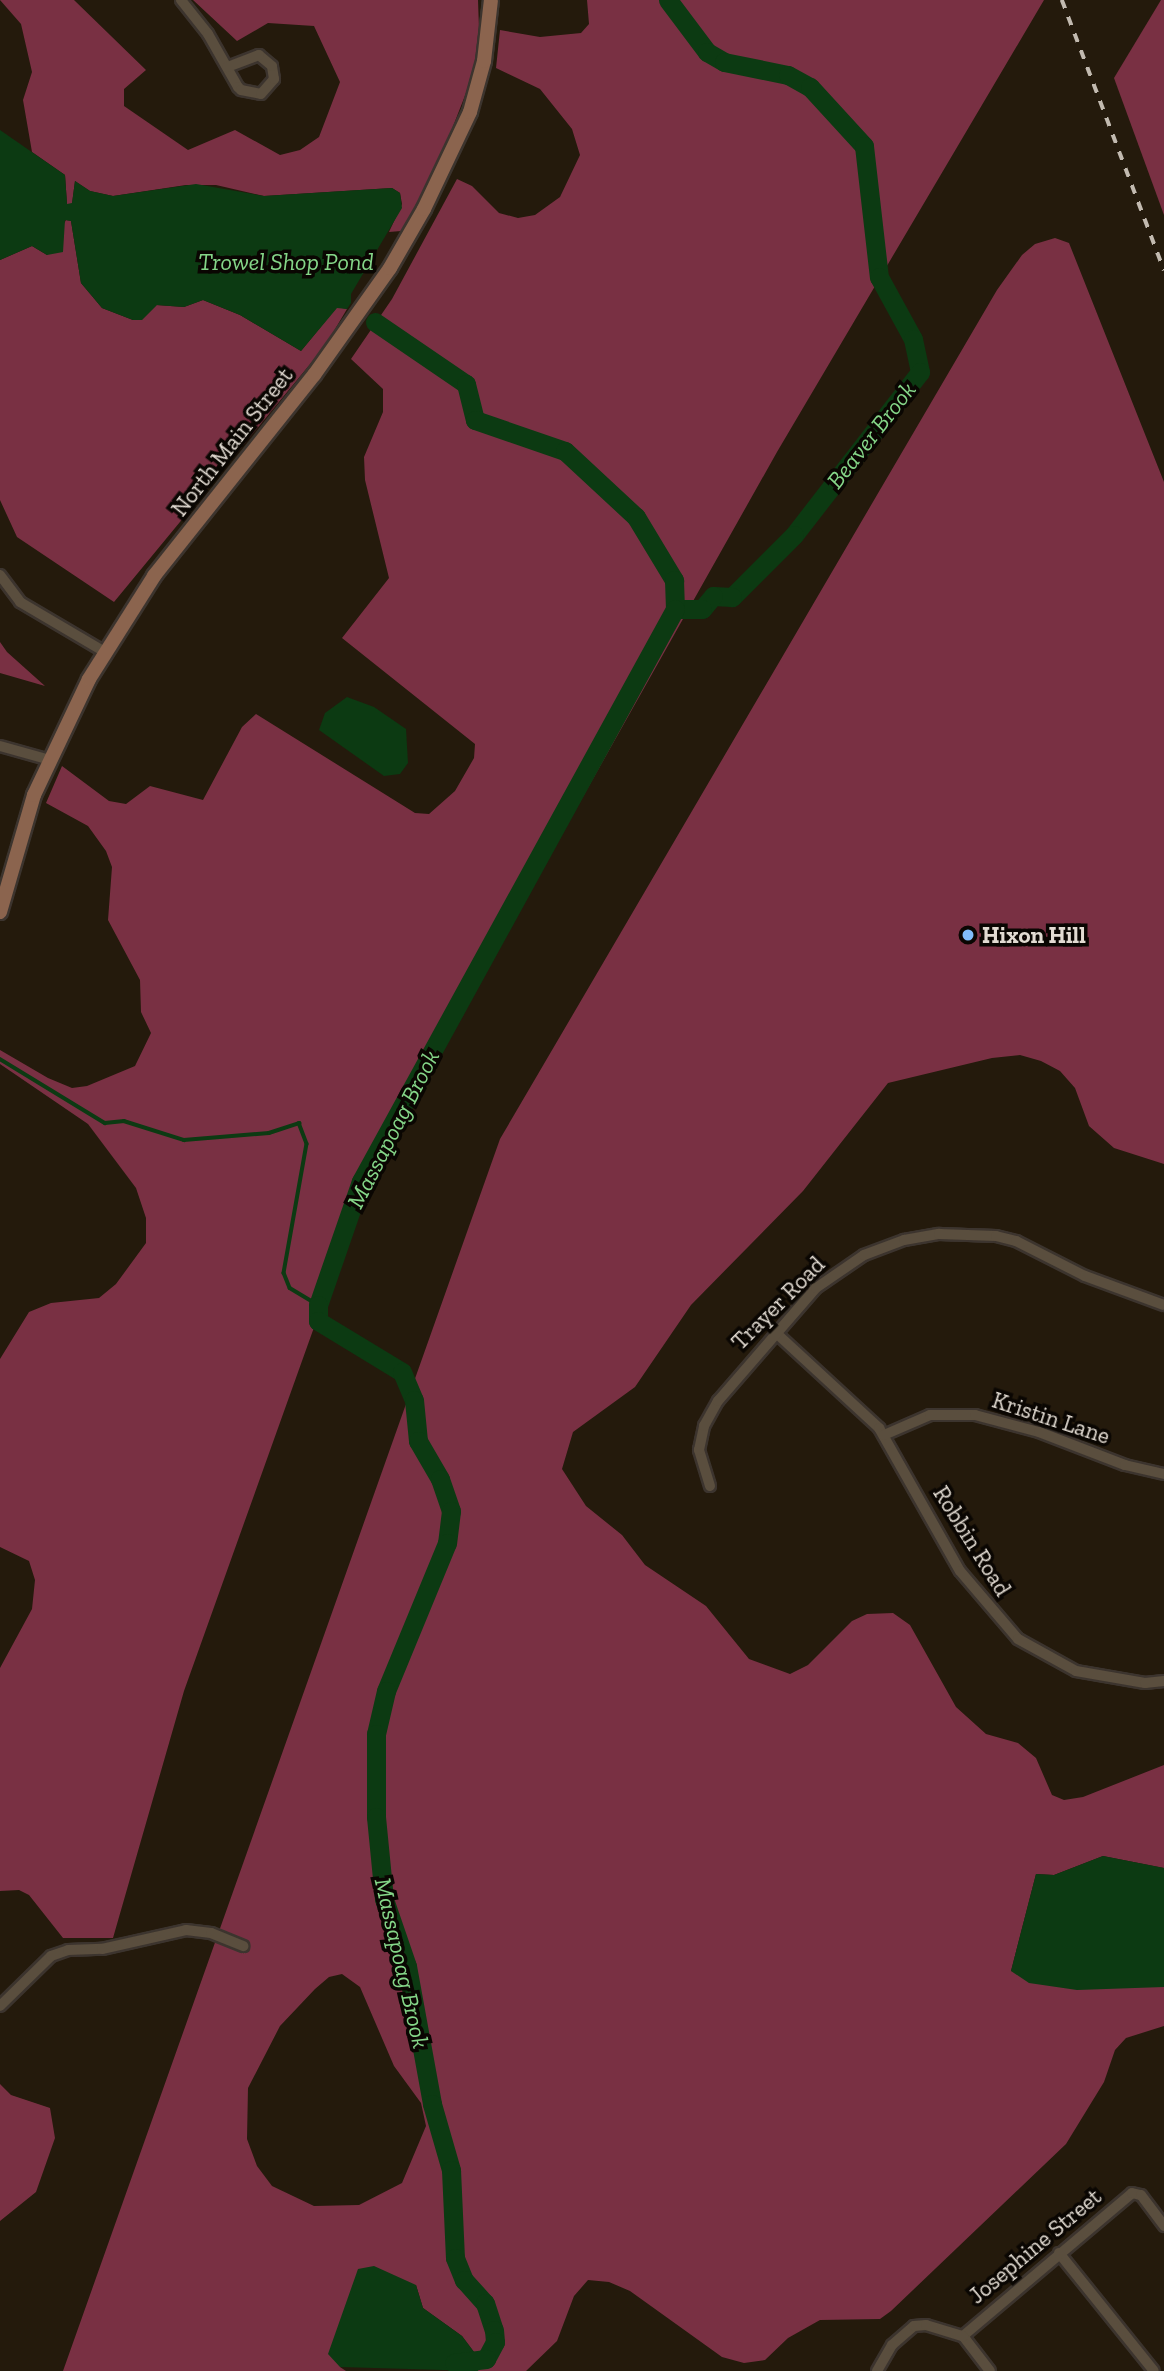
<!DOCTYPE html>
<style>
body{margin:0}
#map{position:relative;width:1164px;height:2371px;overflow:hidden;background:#241a0c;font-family:"Zilla Slab",serif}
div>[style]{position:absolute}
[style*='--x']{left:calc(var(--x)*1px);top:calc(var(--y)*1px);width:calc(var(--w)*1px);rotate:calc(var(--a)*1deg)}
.forest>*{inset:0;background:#793043}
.water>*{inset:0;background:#0c3a12}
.stream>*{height:3.5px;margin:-1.75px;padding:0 1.75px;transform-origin:1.75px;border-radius:1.75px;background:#0c3a12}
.river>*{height:19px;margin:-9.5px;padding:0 9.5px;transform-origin:9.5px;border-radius:9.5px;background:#0c3a12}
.roads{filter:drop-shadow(2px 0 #3c342e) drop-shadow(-2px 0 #3c342e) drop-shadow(0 2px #3c342e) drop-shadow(0 -2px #3c342e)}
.street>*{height:10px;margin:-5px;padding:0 5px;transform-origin:5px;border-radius:5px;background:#5a4e3e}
.secondary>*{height:14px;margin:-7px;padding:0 7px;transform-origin:7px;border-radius:7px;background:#8b644e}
.rail>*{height:3.5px;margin-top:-1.75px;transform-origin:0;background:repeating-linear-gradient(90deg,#c2bab0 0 9px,transparent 0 18px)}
.dots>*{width:19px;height:19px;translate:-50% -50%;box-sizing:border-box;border:4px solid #0a0602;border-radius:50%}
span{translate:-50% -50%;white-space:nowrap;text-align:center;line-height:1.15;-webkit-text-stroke:7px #0a0602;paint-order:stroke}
.street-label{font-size:23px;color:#e2dbd2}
.poi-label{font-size:23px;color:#e2dbd2;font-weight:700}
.left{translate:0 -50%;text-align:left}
.water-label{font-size:24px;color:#85d688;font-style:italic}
</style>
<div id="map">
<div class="forest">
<div style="clip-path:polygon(0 0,74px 0,146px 70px,124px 89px,124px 106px,188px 150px,235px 130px,280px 155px,300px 150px,319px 137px,340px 82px,314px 26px,268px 23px,237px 41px,193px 0,478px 0,480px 57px,431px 183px,401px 231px,389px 232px,402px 204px,400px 193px,392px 188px,264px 196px,216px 185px,186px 185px,113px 196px,90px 191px,75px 181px,72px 204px,67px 204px,65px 175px,32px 152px,23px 100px,32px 72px,21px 24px)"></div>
<div style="clip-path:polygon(587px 0,1044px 0,777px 452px,366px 1182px,184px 1691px,113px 1938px,63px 1938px,29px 1895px,19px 1890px,0 1891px,0 1668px,32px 1609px,35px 1580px,29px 1561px,0 1547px,0 1359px,29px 1312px,51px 1303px,99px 1298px,116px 1284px,146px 1243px,146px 1218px,136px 1188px,88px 1124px,0 1064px,0 1050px,48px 1078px,72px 1088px,87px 1086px,135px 1066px,151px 1033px,141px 1012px,140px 980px,108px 920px,112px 867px,106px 851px,88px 826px,46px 803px,62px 766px,109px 801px,126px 804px,150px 786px,203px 800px,242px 727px,256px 714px,415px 813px,429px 814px,455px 791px,474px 758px,475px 744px,342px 638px,389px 578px,365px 480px,364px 457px,383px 412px,383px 389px,351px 359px,392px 299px,457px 179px,472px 186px,499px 213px,518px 218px,535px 215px,560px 197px,580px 155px,572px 129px,540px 89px,496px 68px,500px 30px,540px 37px,581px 33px,589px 24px)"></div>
<div style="clip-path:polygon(1161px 0,1164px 0,1164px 215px,1114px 78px)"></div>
<div style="clip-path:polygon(66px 220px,71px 221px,81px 283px,102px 308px,133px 320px,156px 305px,184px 307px,203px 300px,240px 315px,301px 351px,337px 307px,347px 309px,325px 346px,114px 602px,17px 537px,0 500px,0 260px,32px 246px,47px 255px)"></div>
<div style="clip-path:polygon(evenodd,1055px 238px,1069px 243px,1164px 482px,1164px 1164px,1114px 1148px,1089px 1126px,1075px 1088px,1060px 1071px,1041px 1061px,1020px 1055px,992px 1058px,888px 1083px,803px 1191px,691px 1305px,635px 1387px,573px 1432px,562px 1469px,586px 1506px,622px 1535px,645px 1565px,706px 1606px,749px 1659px,790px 1674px,808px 1665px,852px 1621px,867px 1614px,893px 1613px,910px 1625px,956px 1707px,986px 1734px,1018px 1743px,1036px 1758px,1052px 1795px,1064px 1800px,1083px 1797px,1164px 1765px,1164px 1868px,1103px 1856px,1054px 1875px,1036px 1874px,1011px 1971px,1164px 1987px,1164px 2026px,1126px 2038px,1115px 2050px,1104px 2082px,1066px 2144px,891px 2311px,880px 2319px,820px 2320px,788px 2338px,765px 2360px,744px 2363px,722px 2357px,630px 2291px,609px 2282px,588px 2280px,574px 2296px,557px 2341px,526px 2371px,478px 2371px,480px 2360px,462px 2336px,423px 2308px,416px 2285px,340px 2367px,346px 2371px,63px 2371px,500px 1139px,997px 290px,1022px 255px,1035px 244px,1055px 238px,342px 1974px,360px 1987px,394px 2066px,421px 2103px,426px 2126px,402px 2183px,359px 2205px,314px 2206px,272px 2186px,257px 2166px,247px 2139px,248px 2088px,280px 2026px,315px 1989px,329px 1977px,342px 1974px)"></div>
<div style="clip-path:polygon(0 642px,7px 652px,45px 686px,0 673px)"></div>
<div style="clip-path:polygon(0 2084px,11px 2095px,50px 2108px,55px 2138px,36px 2192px,0 2221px)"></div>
</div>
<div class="water">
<div style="clip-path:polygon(0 130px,65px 175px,67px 204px,72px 203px,75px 181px,90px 191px,113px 196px,196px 184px,264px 196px,392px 188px,400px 193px,402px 208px,351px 294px,351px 303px,347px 309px,337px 308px,301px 351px,240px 315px,203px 300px,184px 307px,157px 305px,142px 320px,133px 320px,102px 308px,81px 283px,71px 221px,65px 220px,63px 252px,47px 255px,32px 246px,0 260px)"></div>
<div style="clip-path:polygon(347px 697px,374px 707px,406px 729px,408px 763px,400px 774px,384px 776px,319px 730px,325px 713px)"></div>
<div style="clip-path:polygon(1103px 1856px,1164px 1868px,1164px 1987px,1077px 1990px,1029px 1983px,1011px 1971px,1036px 1874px,1054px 1875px)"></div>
<div style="clip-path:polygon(374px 2266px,416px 2285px,423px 2308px,462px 2336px,480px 2360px,478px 2371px,340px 2367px,328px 2354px,358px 2269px)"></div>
</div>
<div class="stream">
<div style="--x:0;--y:1059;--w:123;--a:31.4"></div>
<div style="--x:105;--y:1123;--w:19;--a:-6"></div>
<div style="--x:124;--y:1121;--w:63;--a:17.6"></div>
<div style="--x:184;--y:1140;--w:85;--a:-4.7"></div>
<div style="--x:269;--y:1133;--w:32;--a:-18"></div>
<div style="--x:299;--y:1123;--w:22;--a:69"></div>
<div style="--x:307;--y:1144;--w:131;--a:100.1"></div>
<div style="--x:284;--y:1273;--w:16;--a:68"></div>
<div style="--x:290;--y:1288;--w:33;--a:31"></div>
</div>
<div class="river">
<div style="--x:668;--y:0;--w:65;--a:53.1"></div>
<div style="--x:707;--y:52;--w:20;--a:30"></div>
<div style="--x:724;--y:62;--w:65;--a:11.5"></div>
<div style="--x:788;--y:75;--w:25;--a:29"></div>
<div style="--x:810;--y:87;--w:80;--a:47.5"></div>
<div style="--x:864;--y:146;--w:132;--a:83.5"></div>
<div style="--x:879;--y:277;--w:71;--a:61.3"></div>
<div style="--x:913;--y:339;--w:34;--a:78"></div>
<div style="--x:920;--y:372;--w:206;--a:127.7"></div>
<div style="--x:794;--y:535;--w:88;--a:135"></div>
<div style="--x:732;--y:597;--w:19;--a:-177"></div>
<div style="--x:713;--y:596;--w:17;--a:130"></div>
<div style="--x:702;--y:609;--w:27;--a:180"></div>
<div style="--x:375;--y:322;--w:110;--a:34.3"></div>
<div style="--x:466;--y:384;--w:37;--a:76"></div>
<div style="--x:475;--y:420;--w:95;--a:19"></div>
<div style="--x:565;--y:451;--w:97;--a:42.9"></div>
<div style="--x:636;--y:517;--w:74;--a:58.9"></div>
<div style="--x:674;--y:580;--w:29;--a:88"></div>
<div style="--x:675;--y:609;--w:653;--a:118.76"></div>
<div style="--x:361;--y:1181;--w:131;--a:109.1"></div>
<div style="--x:318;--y:1305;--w:16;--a:90"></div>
<div style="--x:318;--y:1321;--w:98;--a:31.3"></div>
<div style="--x:402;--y:1372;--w:30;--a:67"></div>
<div style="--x:414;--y:1400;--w:41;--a:84.4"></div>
<div style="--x:418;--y:1441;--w:44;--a:59.9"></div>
<div style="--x:440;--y:1479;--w:34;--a:71"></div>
<div style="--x:451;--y:1511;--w:32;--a:97"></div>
<div style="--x:447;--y:1543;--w:160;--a:112.4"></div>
<div style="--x:386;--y:1691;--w:44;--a:103.1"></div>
<div style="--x:376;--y:1734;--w:83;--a:90"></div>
<div style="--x:376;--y:1817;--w:82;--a:84.4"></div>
<div style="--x:384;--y:1899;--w:71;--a:71.1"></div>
<div style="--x:407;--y:1966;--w:140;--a:79.7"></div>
<div style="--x:432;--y:2104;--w:69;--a:73.9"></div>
<div style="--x:451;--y:2170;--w:88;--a:87.4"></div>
<div style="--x:455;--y:2258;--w:24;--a:68"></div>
<div style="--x:464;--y:2280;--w:31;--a:48"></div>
<div style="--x:485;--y:2303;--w:28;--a:72"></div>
<div style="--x:494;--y:2330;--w:12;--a:85"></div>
<div style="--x:495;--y:2342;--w:19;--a:118"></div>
<div style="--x:486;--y:2359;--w:32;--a:173"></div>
</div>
<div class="roads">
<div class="street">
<div style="--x:181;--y:0;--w:43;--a:51.5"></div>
<div style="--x:208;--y:34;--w:61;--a:60.5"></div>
<div style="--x:238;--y:87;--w:4;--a:45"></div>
<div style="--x:241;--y:90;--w:20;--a:11"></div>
<div style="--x:261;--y:94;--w:20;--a:-49"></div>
<div style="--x:274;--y:79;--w:13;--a:-99"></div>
<div style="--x:272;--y:66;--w:17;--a:-140"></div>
<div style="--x:259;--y:55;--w:34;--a:159"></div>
<div style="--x:0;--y:575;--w:34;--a:53"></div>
<div style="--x:20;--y:602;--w:99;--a:30.5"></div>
<div style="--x:0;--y:746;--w:52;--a:15.6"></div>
<div style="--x:775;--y:1332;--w:142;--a:42.7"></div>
<div style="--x:879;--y:1428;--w:164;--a:60.5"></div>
<div style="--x:960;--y:1571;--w:89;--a:49.5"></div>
<div style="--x:1018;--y:1639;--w:66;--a:28.9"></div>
<div style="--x:1076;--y:1671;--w:70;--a:9.9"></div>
<div style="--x:1145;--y:1683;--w:19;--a:-6"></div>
<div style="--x:884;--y:1435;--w:50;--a:-23.5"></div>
<div style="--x:930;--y:1415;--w:45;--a:0"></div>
<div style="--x:975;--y:1415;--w:66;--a:14.9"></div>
<div style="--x:1039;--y:1432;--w:92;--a:21"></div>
<div style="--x:1125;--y:1465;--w:40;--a:13"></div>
<div style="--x:710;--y:1486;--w:38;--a:-107"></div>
<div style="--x:699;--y:1450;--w:25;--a:-78"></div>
<div style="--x:704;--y:1426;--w:29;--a:-61"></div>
<div style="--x:718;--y:1401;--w:150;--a:-49.1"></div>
<div style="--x:816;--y:1288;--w:58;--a:-34.5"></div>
<div style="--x:864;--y:1255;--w:43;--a:-20.6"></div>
<div style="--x:904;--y:1240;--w:36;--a:-10"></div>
<div style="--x:939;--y:1234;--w:57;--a:2"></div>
<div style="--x:996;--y:1236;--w:21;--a:14"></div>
<div style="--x:1016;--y:1241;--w:77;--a:26.9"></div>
<div style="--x:1085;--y:1276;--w:84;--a:20.2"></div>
<div style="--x:0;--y:2006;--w:71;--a:-44.4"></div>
<div style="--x:51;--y:1956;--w:18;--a:-19"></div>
<div style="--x:68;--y:1950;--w:34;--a:-2"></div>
<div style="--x:102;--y:1949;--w:86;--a:-12.7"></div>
<div style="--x:186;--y:1930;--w:25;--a:7"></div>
<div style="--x:211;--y:1933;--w:35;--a:22"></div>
<div style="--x:1059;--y:2253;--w:151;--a:51.2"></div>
<div style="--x:963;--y:2336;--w:221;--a:-40.2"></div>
<div style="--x:1132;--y:2193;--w:9;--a:13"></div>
<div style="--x:1141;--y:2195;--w:39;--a:53"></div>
<div style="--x:963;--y:2336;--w:44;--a:52.4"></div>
<div style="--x:877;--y:2371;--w:30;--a:-60"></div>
<div style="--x:892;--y:2345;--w:29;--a:-41"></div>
<div style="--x:914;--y:2326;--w:12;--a:-5"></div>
<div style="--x:926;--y:2325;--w:39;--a:17"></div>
</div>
<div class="secondary">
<div style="--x:0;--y:912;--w:122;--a:-73.8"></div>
<div style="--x:34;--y:795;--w:128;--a:-64.6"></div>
<div style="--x:89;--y:679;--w:122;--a:-57.7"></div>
<div style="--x:154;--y:576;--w:257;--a:-51.5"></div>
<div style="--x:314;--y:375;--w:131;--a:-54.6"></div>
<div style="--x:390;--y:268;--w:68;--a:-60"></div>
<div style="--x:424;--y:209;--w:107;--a:-64.6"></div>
<div style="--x:470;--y:112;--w:53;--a:-74.6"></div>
<div style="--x:484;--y:61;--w:61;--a:-83.5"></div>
</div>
</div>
<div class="rail">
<div style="--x:1062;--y:0;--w:289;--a:69.3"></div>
</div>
<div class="dots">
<div style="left:968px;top:935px;background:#80bdfa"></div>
</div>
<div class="street-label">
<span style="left:232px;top:442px;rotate:-52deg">North Main Street</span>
<span style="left:778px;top:1303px;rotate:-45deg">Trayer Road</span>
<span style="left:1051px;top:1418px;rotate:18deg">Kristin Lane</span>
<span style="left:972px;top:1541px;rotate:58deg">Robbin Road</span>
<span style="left:1035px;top:2246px;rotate:-40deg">Josephine Street</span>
</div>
<div class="poi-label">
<span class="left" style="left:982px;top:935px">Hixon Hill</span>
</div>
<div class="water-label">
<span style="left:286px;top:262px">Trowel Shop Pond</span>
<span style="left:871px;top:435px;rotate:-52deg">Beaver Brook</span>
<span style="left:393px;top:1129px;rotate:-63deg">Massapoag Brook</span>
<span style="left:402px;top:1963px;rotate:77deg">Massapoag Brook</span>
</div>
</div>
